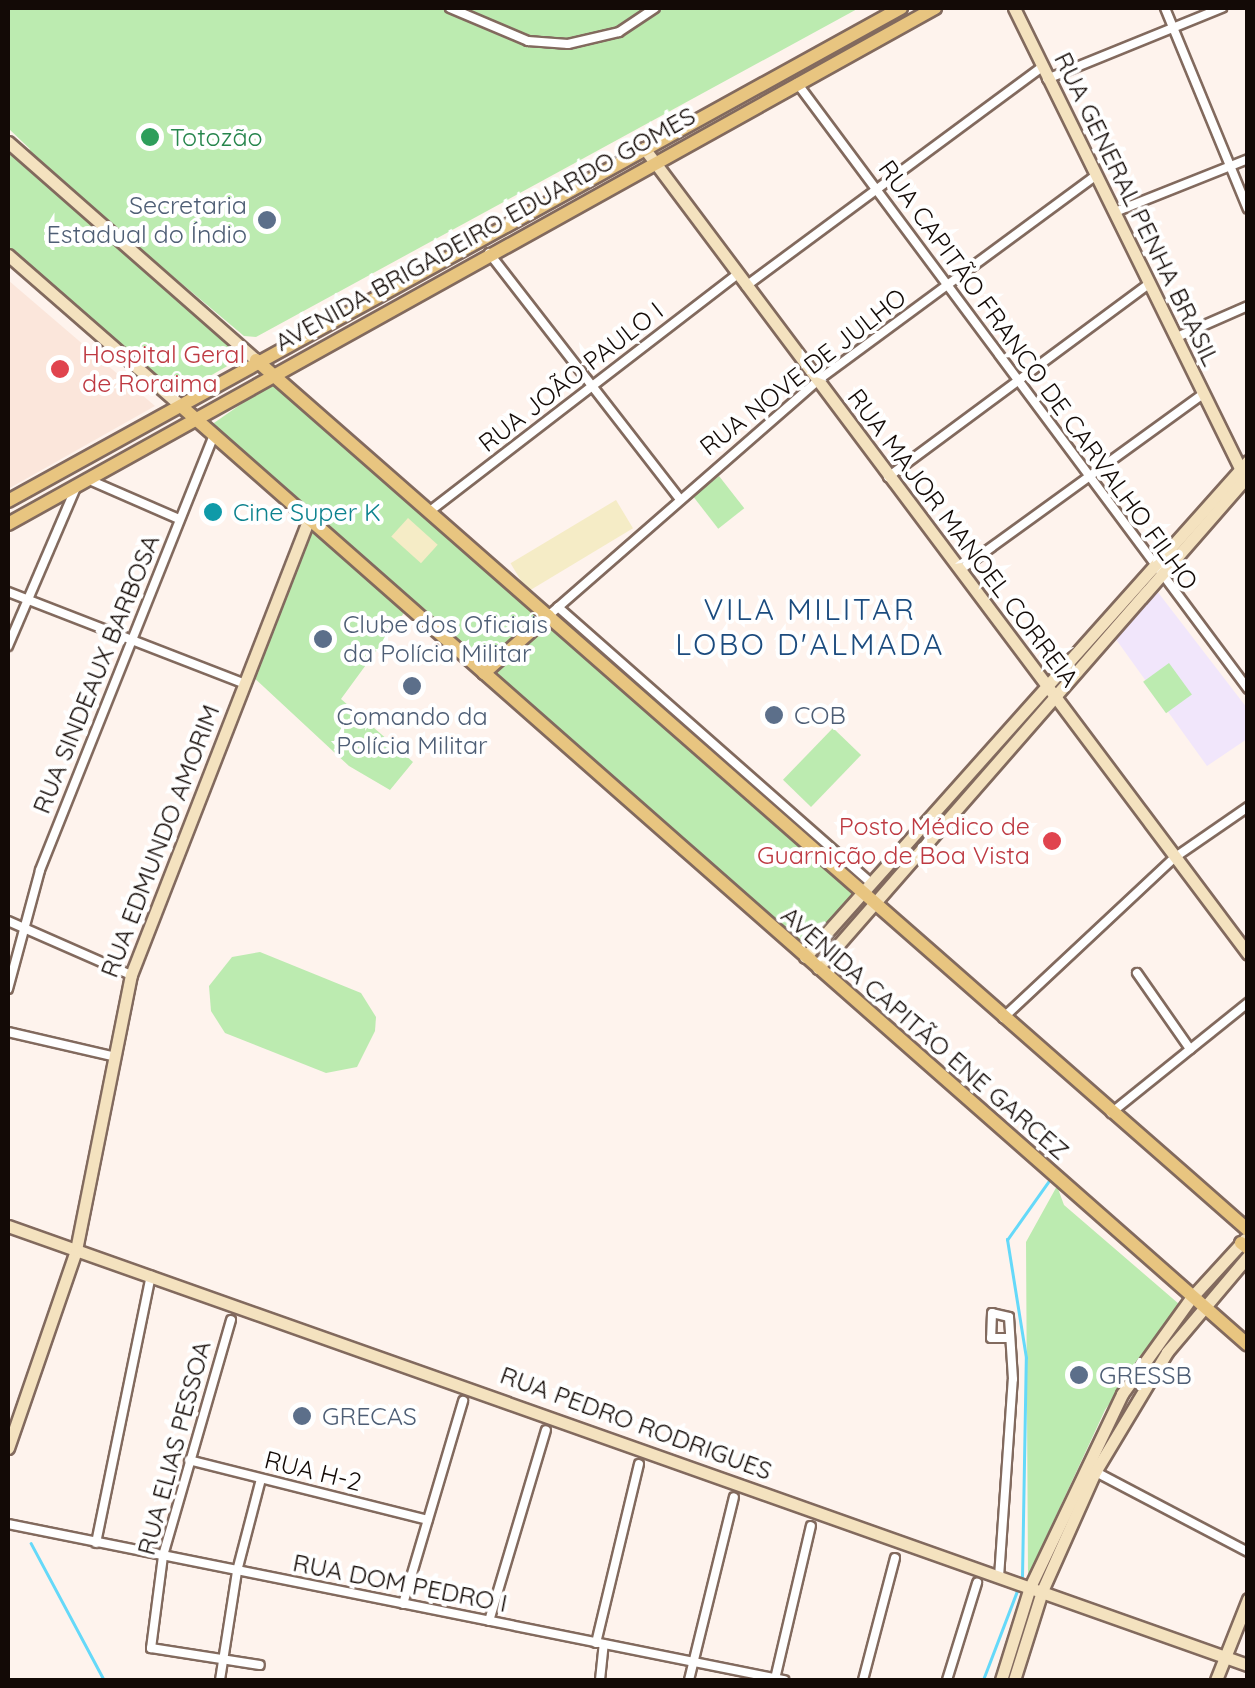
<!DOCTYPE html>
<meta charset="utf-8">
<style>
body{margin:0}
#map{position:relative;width:1255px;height:1688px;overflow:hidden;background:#fef3ed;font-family:Quicksand,sans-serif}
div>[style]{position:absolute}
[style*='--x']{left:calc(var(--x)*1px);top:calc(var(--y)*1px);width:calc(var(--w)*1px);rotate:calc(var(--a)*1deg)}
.built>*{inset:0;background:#fbe6db}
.education>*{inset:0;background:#f1e6fb}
.green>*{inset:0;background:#bcebb0;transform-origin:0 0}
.sand>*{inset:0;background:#f5ecc6;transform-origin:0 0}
.stream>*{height:2.5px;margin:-1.25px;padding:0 1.25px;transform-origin:1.25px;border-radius:1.25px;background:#65d9f9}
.roads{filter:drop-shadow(2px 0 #826a5e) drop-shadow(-2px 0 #826a5e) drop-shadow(0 2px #826a5e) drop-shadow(0 -2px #826a5e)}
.street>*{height:8px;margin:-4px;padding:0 4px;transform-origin:4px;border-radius:4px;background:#fff}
.secondary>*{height:11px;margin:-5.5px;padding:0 5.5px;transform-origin:5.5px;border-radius:5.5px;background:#f4e2bf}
.primary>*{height:12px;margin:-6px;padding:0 6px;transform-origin:6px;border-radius:6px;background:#e8c580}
.dots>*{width:28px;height:28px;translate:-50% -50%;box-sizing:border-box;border:5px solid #fff;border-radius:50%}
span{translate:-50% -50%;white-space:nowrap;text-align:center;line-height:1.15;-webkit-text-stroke:8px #fff;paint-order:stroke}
.leisure-label{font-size:25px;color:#27864d}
.left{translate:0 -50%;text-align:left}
.service-label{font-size:25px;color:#4e5e75}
.right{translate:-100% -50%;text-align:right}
.street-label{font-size:25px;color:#130a06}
.health-label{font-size:25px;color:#be3a42}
.culture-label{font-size:25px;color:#0d838f}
.quarter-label{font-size:30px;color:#1b4b7e;letter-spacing:2.5px}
.frame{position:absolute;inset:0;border:10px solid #130a06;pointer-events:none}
</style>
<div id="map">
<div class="built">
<div style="clip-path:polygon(8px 280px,155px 406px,8px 489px)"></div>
</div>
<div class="education">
<div style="clip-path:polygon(1157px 591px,1247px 708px,1247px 739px,1207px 766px,1115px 638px)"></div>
</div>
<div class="green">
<div style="clip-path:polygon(8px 8px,859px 8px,256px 337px,244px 336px,26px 153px,30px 149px,8px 128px)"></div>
<div style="clip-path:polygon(8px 149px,243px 357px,177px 395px,8px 246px)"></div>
<div style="clip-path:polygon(273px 382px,863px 893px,805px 957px,784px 931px,211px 425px)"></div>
<div style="left:719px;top:476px;width:41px;height:33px;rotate:52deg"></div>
<div style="clip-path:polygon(309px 518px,409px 606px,341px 699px,413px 762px,390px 790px,349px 766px,249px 673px)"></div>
<div style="left:1169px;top:663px;width:39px;height:32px;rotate:54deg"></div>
<div style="left:833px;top:728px;width:39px;height:72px;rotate:44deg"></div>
<div style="clip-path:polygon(260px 952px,361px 993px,376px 1017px,375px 1031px,357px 1067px,326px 1073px,225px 1033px,211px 1011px,209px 986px,232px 957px)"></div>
<div style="clip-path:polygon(1057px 1186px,1064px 1205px,1179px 1304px,1105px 1410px,1028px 1576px,1026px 1242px)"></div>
</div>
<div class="sand">
<div style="left:616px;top:500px;width:33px;height:123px;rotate:59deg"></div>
<div style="left:408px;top:518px;width:40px;height:25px;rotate:42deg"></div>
</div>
<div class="stream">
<div style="--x:31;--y:1543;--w:155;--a:61.9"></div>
<div style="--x:1022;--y:1577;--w:219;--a:-89"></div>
<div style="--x:1026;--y:1358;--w:120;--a:-99.1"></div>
<div style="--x:1007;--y:1240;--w:71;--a:-54.7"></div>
<div style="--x:983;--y:1680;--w:95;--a:-69.1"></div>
</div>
<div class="roads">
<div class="street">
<div style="--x:450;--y:8;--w:85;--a:22.9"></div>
<div style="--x:528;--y:41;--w:40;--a:4.3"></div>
<div style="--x:568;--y:44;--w:52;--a:-13.2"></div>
<div style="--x:619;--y:32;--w:43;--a:-33.7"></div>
<div style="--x:1165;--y:8;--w:217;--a:67.6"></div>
<div style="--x:1047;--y:79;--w:189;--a:-22.1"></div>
<div style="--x:797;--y:83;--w:755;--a:53.34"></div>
<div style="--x:1115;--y:212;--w:143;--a:-21.7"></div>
<div style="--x:489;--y:253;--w:310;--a:52.2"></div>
<div style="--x:746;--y:286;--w:367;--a:-36.5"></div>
<div style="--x:1177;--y:337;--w:77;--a:-23.6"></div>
<div style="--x:888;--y:477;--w:326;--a:-36.5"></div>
<div style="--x:87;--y:479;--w:100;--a:23.5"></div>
<div style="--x:430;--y:511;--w:386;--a:-37.6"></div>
<div style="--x:960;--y:570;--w:300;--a:-35.9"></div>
<div style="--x:8;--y:592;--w:254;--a:21.2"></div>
<div style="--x:558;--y:607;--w:419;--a:41.4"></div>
<div style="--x:548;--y:616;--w:357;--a:-41.1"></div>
<div style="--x:817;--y:381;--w:347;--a:-36.4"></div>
<div style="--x:8;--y:646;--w:170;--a:-66.8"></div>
<div style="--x:8;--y:921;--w:134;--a:23.7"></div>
<div style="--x:1137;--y:973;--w:93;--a:55.1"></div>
<div style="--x:8;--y:989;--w:123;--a:-74.9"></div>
<div style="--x:40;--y:870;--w:469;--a:-68.2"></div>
<div style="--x:1003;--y:1018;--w:234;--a:-43.1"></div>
<div style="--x:1174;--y:858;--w:90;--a:-34.6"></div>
<div style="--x:8;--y:1032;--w:107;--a:13"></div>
<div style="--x:1111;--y:1113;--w:176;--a:-38.8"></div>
<div style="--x:231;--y:1320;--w:246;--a:106.1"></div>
<div style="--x:163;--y:1556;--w:93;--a:97.4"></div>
<div style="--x:151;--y:1648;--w:110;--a:8.9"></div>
<div style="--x:189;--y:1460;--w:246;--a:14.1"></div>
<div style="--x:1092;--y:1470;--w:176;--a:27.7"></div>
<div style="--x:8;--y:1524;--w:792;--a:11.37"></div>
<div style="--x:96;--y:1543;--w:273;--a:-78.4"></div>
<div style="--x:999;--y:1577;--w:198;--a:-86"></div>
<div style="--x:1013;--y:1379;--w:62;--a:-93.7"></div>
<div style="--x:1009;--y:1317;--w:17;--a:-167"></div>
<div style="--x:992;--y:1313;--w:25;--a:92"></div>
<div style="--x:991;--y:1338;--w:18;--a:0"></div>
<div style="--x:403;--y:1604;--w:212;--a:-73.5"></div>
<div style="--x:489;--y:1621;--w:199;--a:-73.4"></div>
<div style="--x:596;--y:1643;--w:184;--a:-76.5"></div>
<div style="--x:775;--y:1679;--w:157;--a:-76.8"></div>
<div style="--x:220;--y:1680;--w:110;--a:-81.1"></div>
<div style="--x:237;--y:1571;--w:95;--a:-75.4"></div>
<div style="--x:600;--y:1680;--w:36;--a:-84"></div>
<div style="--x:689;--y:1680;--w:188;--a:-76.2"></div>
<div style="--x:863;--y:1680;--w:126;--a:-75.3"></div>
<div style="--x:947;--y:1680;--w:102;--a:-72.8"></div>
</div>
<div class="secondary">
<div style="--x:1014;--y:8;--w:515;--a:63.83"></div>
<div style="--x:8;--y:142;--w:330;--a:41.3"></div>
<div style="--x:644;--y:148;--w:1007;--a:53.15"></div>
<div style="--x:8;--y:255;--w:230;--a:41.1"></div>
<div style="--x:805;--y:957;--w:665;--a:-48.23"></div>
<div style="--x:818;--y:968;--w:649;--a:-48.87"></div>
<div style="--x:8;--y:1226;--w:1315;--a:19.5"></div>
<div style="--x:8;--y:1448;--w:209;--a:-71"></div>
<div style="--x:76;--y:1250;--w:280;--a:-78.7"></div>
<div style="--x:131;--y:975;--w:490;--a:-68.7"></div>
<div style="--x:1001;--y:1680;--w:97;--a:-72.7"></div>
<div style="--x:1030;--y:1587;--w:214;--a:-64.5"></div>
<div style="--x:1122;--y:1394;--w:118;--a:-54.3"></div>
<div style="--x:1191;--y:1298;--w:80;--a:-47.5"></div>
<div style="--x:1014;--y:1680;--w:93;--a:-72.5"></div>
<div style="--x:1042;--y:1591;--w:130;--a:-66"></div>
<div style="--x:1095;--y:1472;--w:140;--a:-59"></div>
<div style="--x:1167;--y:1352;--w:126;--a:-49.8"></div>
<div style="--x:1216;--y:1680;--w:87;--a:-68.4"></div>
</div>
<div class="primary">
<div style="--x:256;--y:360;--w:1319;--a:41.25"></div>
<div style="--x:181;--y:406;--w:1421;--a:41.35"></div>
<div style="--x:8;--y:501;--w:1020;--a:-28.9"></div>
<div style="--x:8;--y:524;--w:1061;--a:-29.1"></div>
<div style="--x:484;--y:673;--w:86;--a:-41.7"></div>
<div style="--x:1241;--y:1243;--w:9;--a:36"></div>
</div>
</div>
<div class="dots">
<div style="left:150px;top:137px;background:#2e9e5b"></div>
<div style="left:267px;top:220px;background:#5c6f8a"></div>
<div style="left:60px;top:369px;background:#e0444e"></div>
<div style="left:213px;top:512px;background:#0f9aa8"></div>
<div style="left:323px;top:639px;background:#5c6f8a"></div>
<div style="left:412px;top:686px;background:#5c6f8a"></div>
<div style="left:774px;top:715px;background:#5c6f8a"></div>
<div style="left:1052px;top:841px;background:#e0444e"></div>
<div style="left:1079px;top:1375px;background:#5c6f8a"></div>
<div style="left:302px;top:1416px;background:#5c6f8a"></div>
</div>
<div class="leisure-label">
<span class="left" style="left:170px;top:137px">Totozão</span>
</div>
<div class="service-label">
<span class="right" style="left:247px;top:220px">Secretaria<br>Estadual do Índio</span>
<span class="left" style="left:343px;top:639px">Clube dos Oficiais<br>da Polícia Militar</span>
<span class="left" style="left:794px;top:715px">COB</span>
<span style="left:412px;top:731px">Comando da<br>Polícia Militar</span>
<span class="left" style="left:1099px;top:1375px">GRESSB</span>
<span class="left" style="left:322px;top:1416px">GRECAS</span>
</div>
<div class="street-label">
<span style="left:1137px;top:209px;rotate:64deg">RUA GENERAL PENHA BRASIL</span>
<span style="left:485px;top:229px;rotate:-29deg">AVENIDA BRIGADEIRO EDUARDO GOMES</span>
<span style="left:803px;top:372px;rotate:-38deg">RUA NOVE DE JULHO</span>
<span style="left:1038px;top:375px;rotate:54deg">RUA CAPITÃO FRANCO DE CARVALHO FILHO</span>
<span style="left:571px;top:377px;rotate:-38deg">RUA JOÃO PAULO I</span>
<span style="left:963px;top:538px;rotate:53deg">RUA MAJOR MANOEL CORREIA</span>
<span style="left:96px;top:674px;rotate:-68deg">RUA SINDEAUX BARBOSA</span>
<span style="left:160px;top:841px;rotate:-69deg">RUA EDMUNDO AMORIM</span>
<span style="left:925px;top:1033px;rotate:41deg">AVENIDA CAPITÃO ENE GARCEZ</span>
<span style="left:636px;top:1423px;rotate:20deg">RUA PEDRO RODRIGUES</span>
<span style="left:174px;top:1448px;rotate:-75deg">RUA ELIAS PESSOA</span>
<span style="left:313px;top:1471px;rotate:14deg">RUA H-2</span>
<span style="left:400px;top:1583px;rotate:11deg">RUA DOM PEDRO I</span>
</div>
<div class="health-label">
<span class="left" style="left:82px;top:369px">Hospital Geral<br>de Roraima</span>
<span class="right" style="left:1030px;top:841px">Posto Médico de<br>Guarnição de Boa Vista</span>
</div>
<div class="culture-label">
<span class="left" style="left:233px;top:512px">Cine Super K</span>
</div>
<div class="quarter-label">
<span style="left:810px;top:626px">VILA MILITAR<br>LOBO D'ALMADA</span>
</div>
<div class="frame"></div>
</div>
